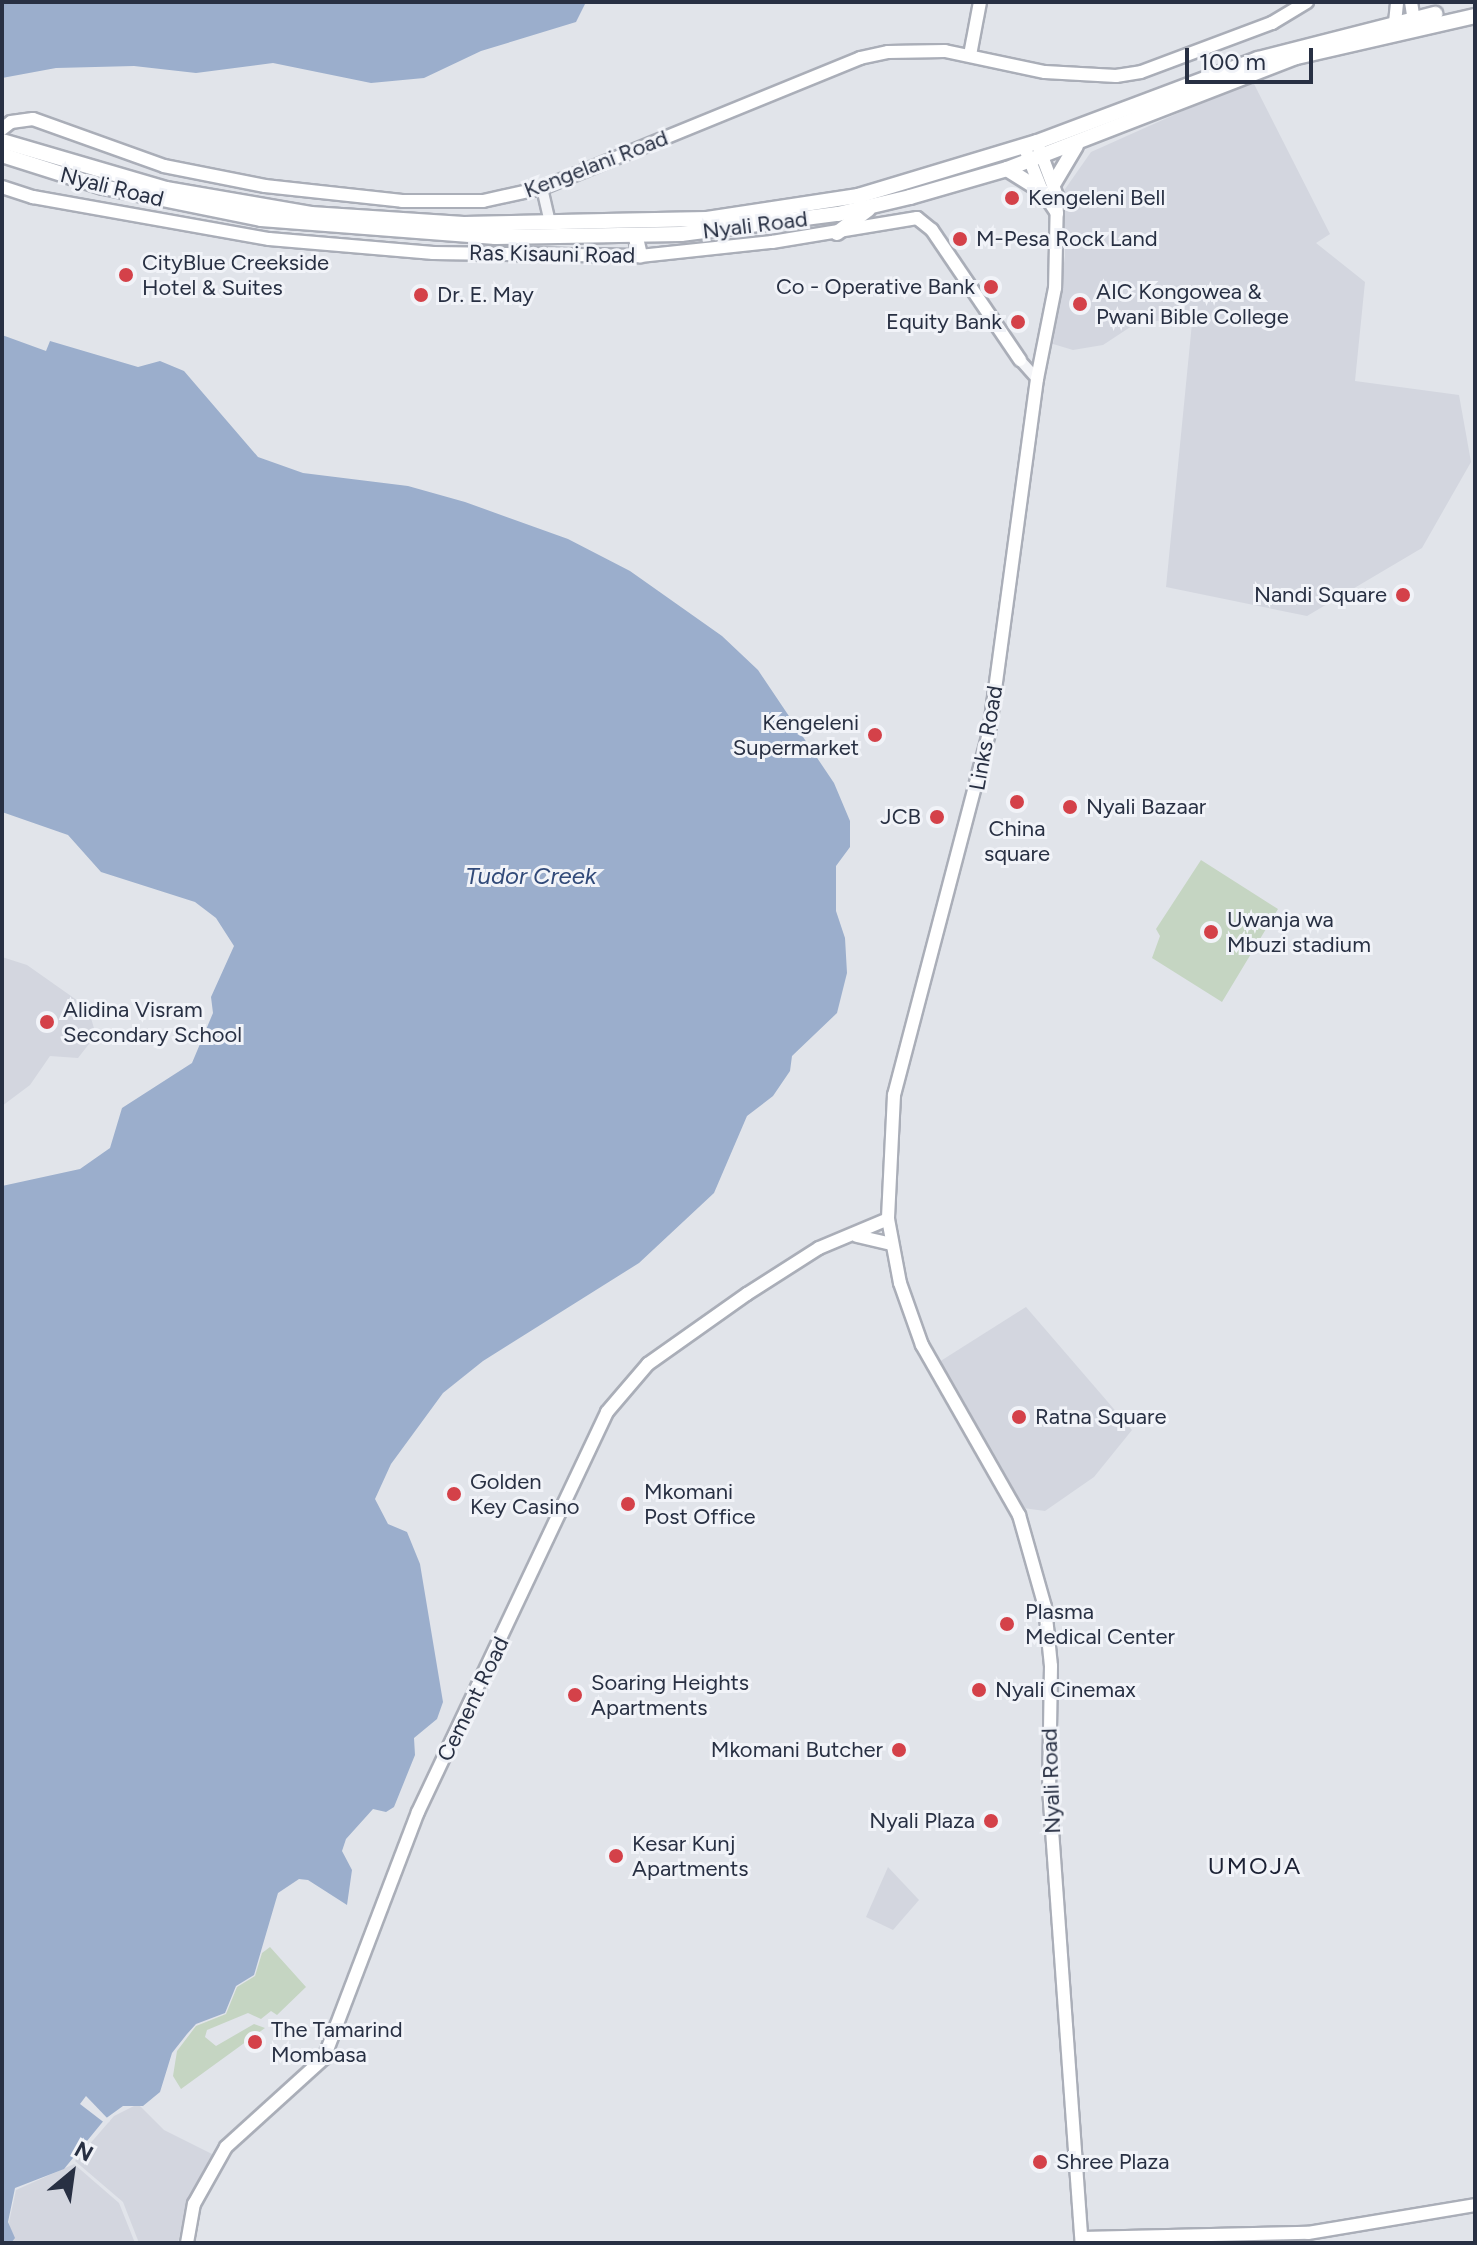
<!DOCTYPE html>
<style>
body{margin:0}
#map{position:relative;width:1477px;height:2245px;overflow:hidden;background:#e1e4ea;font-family:Figtree,sans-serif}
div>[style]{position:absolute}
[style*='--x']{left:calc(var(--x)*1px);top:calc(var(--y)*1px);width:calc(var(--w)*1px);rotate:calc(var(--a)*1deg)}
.built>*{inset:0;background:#d3d6df}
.green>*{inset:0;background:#c5d5c2}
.water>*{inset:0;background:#9baecc}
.pier>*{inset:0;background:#e1e4ea}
.roads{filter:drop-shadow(2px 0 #aaaeb8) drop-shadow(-2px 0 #aaaeb8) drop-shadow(0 2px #aaaeb8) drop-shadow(0 -2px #aaaeb8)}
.minor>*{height:10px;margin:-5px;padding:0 5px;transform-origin:5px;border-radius:5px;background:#f4f5f8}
.major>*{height:12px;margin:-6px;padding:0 6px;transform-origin:6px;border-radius:6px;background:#fff}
.highway>*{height:14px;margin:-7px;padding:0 7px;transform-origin:7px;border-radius:7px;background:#fff}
.dots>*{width:22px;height:22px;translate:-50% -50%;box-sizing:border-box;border:4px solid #f1f3f8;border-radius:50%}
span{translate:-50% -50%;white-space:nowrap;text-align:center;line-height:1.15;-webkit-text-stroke:6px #f1f3f8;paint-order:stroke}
.street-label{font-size:22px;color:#283043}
.poi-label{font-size:22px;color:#283043}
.left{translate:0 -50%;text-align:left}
.right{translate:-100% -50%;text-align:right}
.water-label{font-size:24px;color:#314a79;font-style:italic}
.neighbourhood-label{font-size:24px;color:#1b2134;letter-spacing:2px}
.frame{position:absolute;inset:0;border:4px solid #283043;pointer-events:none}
.north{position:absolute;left:32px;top:2133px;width:80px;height:80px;-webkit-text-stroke:6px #f1f3f8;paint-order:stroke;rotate:29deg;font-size:22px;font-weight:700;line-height:32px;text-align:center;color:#283043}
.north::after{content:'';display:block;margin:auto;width:28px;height:36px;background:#283043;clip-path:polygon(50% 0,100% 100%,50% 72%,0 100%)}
.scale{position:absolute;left:1185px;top:48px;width:128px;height:36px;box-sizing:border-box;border:4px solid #283043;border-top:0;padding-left:10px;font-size:24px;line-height:28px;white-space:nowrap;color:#283043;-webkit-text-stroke:6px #f1f3f8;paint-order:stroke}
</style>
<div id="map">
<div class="built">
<div style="clip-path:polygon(1252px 80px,1330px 234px,1316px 243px,1365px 282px,1355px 381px,1459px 395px,1471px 462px,1422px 548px,1307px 616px,1166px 587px,1192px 323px,1141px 320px,1103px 345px,1073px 350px,1053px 344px,1065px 256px,1063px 192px,1091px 152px)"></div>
<div style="clip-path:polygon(2px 957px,27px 965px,88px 1008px,96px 1035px,78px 1058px,50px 1056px,30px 1085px,2px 1106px)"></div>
<div style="clip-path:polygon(1026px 1307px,1132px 1430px,1094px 1477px,1045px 1511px,1023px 1508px,939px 1362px)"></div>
<div style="clip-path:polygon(888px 1867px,919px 1900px,893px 1930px,866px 1917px)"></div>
<div style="clip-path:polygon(138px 2104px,164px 2130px,216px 2156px,187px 2204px,178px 2243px,139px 2243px,123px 2202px,75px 2161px,114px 2116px)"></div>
<div style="clip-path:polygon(74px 2164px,119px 2203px,135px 2243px,13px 2243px,9px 2222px,16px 2190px)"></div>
</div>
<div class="green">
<div style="clip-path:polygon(1201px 860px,1278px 909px,1222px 1002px,1152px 958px,1160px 936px,1156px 929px)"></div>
<div style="clip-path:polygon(270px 1947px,306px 1987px,277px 2015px,271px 2011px,261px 2019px,248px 2013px,207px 2030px,205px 2037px,216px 2046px,254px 2024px,265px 2028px,181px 2089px,173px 2076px,177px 2051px,196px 2026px,226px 2014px,237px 1987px,255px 1976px,262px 1953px)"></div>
</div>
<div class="water">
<div style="clip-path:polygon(2px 2px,586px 2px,576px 22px,481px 51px,424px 78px,371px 83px,273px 63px,196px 73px,134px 66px,56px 68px,2px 78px)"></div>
<div style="clip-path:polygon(2px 335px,46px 351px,50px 341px,138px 367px,160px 361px,184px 371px,258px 457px,303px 473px,408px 486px,465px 502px,568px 539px,630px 571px,722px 636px,758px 670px,834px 783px,850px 821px,850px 847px,836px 866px,836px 911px,845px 938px,847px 973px,837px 1013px,792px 1056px,790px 1071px,773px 1096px,747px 1116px,714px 1193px,639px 1263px,483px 1361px,443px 1393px,391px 1464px,375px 1499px,388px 1524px,407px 1532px,420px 1564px,443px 1702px,437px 1719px,414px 1738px,415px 1755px,394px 1807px,386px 1812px,373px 1809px,346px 1839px,342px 1851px,352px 1870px,347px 1905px,308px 1880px,299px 1879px,278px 1893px,254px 1975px,236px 1986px,225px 2013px,196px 2024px,187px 2034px,172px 2053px,160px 2092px,143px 2106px,123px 2106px,105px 2119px,64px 2169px,15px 2188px,8px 2222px,15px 2238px,11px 2243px,2px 2243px,2px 1186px,80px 1169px,110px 1148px,122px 1108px,192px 1063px,213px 1013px,211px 997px,234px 946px,216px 918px,195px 902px,101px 872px,68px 835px,2px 812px)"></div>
</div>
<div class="pier">
<div style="clip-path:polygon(86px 2096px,110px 2121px,106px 2124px,80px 2104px)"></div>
</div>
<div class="roads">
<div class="minor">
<div style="--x:542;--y:188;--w:36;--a:77"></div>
<div style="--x:1020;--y:360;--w:25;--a:48"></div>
</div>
<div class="major">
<div style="--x:1411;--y:2;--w:24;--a:81"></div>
<div style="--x:1394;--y:32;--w:30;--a:-84"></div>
<div style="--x:970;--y:55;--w:54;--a:-79.3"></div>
<div style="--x:2;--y:129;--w:11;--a:-38"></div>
<div style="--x:11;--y:122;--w:22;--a:-8"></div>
<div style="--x:33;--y:119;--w:139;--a:19.7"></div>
<div style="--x:164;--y:166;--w:103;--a:11.2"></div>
<div style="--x:265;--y:186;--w:138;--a:6.2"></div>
<div style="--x:402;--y:201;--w:81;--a:0"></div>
<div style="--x:483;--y:201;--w:60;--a:-12.4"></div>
<div style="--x:542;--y:188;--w:344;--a:-22.2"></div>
<div style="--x:860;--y:58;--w:29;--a:-12"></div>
<div style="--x:888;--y:52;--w:57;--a:-1"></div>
<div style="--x:945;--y:51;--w:102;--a:11.9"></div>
<div style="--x:1045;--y:72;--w:71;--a:3.2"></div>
<div style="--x:1116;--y:76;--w:25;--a:-9"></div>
<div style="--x:1141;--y:72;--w:140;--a:-20.5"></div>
<div style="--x:1272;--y:23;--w:41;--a:-31"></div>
<div style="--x:1024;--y:146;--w:48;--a:68.2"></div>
<div style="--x:1042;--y:191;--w:27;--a:56"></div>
<div style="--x:1039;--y:148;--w:51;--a:69.4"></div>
<div style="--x:1057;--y:196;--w:92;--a:91.2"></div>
<div style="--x:1055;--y:288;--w:93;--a:101.2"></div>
<div style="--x:1037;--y:379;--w:357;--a:97.7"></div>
<div style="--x:989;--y:733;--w:374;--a:104.7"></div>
<div style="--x:894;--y:1095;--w:124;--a:92.8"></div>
<div style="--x:888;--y:1219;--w:65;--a:79.4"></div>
<div style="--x:900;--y:1283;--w:66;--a:70.5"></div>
<div style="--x:922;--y:1345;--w:196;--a:60.3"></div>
<div style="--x:1019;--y:1515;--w:96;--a:74.2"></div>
<div style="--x:1045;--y:1607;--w:59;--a:84.2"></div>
<div style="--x:1051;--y:1666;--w:122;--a:90.9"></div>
<div style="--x:1049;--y:1788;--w:456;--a:85.9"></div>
<div style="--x:2;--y:187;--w:33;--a:18"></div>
<div style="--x:33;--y:197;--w:240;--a:10.1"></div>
<div style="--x:269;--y:239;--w:165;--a:4.9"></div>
<div style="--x:433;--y:253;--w:207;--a:0.8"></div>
<div style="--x:640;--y:256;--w:133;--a:-6.1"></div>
<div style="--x:772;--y:242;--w:147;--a:-9.4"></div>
<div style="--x:917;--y:218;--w:19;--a:39"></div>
<div style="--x:932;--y:230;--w:157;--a:55.9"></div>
<div style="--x:857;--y:1236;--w:36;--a:13"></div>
<div style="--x:1082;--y:2238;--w:226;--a:-1.3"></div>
<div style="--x:1308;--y:2233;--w:169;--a:-9.5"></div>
<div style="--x:187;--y:2243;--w:40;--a:-80"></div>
<div style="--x:194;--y:2204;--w:65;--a:-60.7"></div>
<div style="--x:226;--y:2147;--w:132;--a:-42.2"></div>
<div style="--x:324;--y:2058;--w:263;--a:-69.1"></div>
<div style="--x:418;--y:1812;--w:442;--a:-64.7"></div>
<div style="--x:607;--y:1412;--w:63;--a:-49.5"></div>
<div style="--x:648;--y:1364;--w:121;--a:-35.3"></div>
<div style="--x:747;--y:1294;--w:85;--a:-32.6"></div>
<div style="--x:819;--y:1248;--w:75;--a:-22.8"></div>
</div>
<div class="highway">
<div style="--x:2;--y:141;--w:171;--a:16.3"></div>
<div style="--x:166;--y:189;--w:147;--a:9.8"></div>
<div style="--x:311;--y:214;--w:153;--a:3.7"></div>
<div style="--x:464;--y:224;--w:243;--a:-1.2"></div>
<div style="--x:707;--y:219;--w:153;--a:-8.7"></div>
<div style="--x:858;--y:196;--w:187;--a:-16.8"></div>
<div style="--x:1037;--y:142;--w:236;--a:-20.6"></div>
<div style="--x:1258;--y:59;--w:183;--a:-14.3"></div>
<div style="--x:2;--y:155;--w:106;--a:17.6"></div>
<div style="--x:103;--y:187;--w:161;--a:11.4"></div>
<div style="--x:261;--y:219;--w:235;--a:4.4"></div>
<div style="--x:495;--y:237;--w:186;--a:-0.9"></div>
<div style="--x:681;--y:234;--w:158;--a:-7.3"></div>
<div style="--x:838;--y:214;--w:74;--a:-13.3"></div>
<div style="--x:910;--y:197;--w:101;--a:-16.1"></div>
<div style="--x:1007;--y:169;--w:310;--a:-21.2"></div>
<div style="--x:1296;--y:57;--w:184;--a:-12.9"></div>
<div style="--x:1007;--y:169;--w:41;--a:32.2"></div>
<div style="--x:1054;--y:183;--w:43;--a:-59.3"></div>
<div style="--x:837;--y:233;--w:39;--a:-37"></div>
<div style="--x:636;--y:238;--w:18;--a:77"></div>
</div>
</div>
<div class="dots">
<div style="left:1012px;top:198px;background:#d44149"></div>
<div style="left:960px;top:239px;background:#d44149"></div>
<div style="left:126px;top:275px;background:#d44149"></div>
<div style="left:991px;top:287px;background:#d44149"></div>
<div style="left:421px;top:295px;background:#d44149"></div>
<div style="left:1080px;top:304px;background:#d44149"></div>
<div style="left:1018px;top:322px;background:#d44149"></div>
<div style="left:1403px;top:595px;background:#d44149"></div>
<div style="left:875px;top:735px;background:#d44149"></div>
<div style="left:1017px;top:802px;background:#d44149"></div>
<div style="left:1070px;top:807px;background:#d44149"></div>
<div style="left:937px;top:817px;background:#d44149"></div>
<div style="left:1211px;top:932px;background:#d44149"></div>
<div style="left:47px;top:1022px;background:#d44149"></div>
<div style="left:1019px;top:1417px;background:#d44149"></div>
<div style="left:454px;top:1494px;background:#d44149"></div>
<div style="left:628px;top:1504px;background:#d44149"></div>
<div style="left:1007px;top:1624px;background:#d44149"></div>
<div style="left:979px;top:1690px;background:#d44149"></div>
<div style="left:575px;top:1695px;background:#d44149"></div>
<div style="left:899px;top:1750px;background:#d44149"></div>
<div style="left:991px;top:1821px;background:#d44149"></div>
<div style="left:616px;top:1856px;background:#d44149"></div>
<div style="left:255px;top:2042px;background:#d44149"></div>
<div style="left:1040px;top:2162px;background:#d44149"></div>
</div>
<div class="street-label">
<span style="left:596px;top:164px;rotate:-21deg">Kengelani Road</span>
<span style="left:112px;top:187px;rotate:14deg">Nyali Road</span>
<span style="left:755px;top:225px;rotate:-7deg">Nyali Road</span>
<span style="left:552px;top:254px;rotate:1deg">Ras Kisauni Road</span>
<span style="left:986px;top:738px;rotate:-80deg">Links Road</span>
<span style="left:473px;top:1699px;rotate:-64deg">Cement Road</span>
<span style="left:1051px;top:1781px;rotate:-92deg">Nyali Road</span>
</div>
<div class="poi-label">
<span class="left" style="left:1028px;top:198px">Kengeleni Bell</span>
<span class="left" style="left:976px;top:239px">M-Pesa Rock Land</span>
<span class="left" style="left:142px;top:275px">CityBlue Creekside<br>Hotel &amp; Suites</span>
<span class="right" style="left:975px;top:287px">Co - Operative Bank</span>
<span class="left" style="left:1096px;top:304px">AIC Kongowea &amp;<br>Pwani Bible College</span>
<span class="left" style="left:437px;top:295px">Dr. E. May</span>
<span class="right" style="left:1002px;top:322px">Equity Bank</span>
<span class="right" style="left:1387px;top:595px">Nandi Square</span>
<span class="right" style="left:859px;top:735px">Kengeleni<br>Supermarket</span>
<span class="left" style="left:1086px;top:807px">Nyali Bazaar</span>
<span class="right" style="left:921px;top:817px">JCB</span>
<span style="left:1017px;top:841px">China<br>square</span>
<span class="left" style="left:1227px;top:932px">Uwanja wa<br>Mbuzi stadium</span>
<span class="left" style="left:63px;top:1022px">Alidina Visram<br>Secondary School</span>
<span class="left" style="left:1035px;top:1417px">Ratna Square</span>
<span class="left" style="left:470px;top:1494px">Golden<br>Key Casino</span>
<span class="left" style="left:644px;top:1504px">Mkomani<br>Post Office</span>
<span class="left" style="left:1025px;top:1624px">Plasma<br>Medical Center</span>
<span class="left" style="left:591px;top:1695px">Soaring Heights<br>Apartments</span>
<span class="left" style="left:995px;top:1690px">Nyali Cinemax</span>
<span class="right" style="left:883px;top:1750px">Mkomani Butcher</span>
<span class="right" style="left:975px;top:1821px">Nyali Plaza</span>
<span class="left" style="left:632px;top:1856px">Kesar Kunj<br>Apartments</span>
<span class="left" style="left:271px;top:2042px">The Tamarind<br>Mombasa</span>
<span class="left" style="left:1056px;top:2162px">Shree Plaza</span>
</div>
<div class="water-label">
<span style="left:531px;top:876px">Tudor Creek</span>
</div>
<div class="neighbourhood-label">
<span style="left:1255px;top:1866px">UMOJA</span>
</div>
<div class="frame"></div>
<div class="north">N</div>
<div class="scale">100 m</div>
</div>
